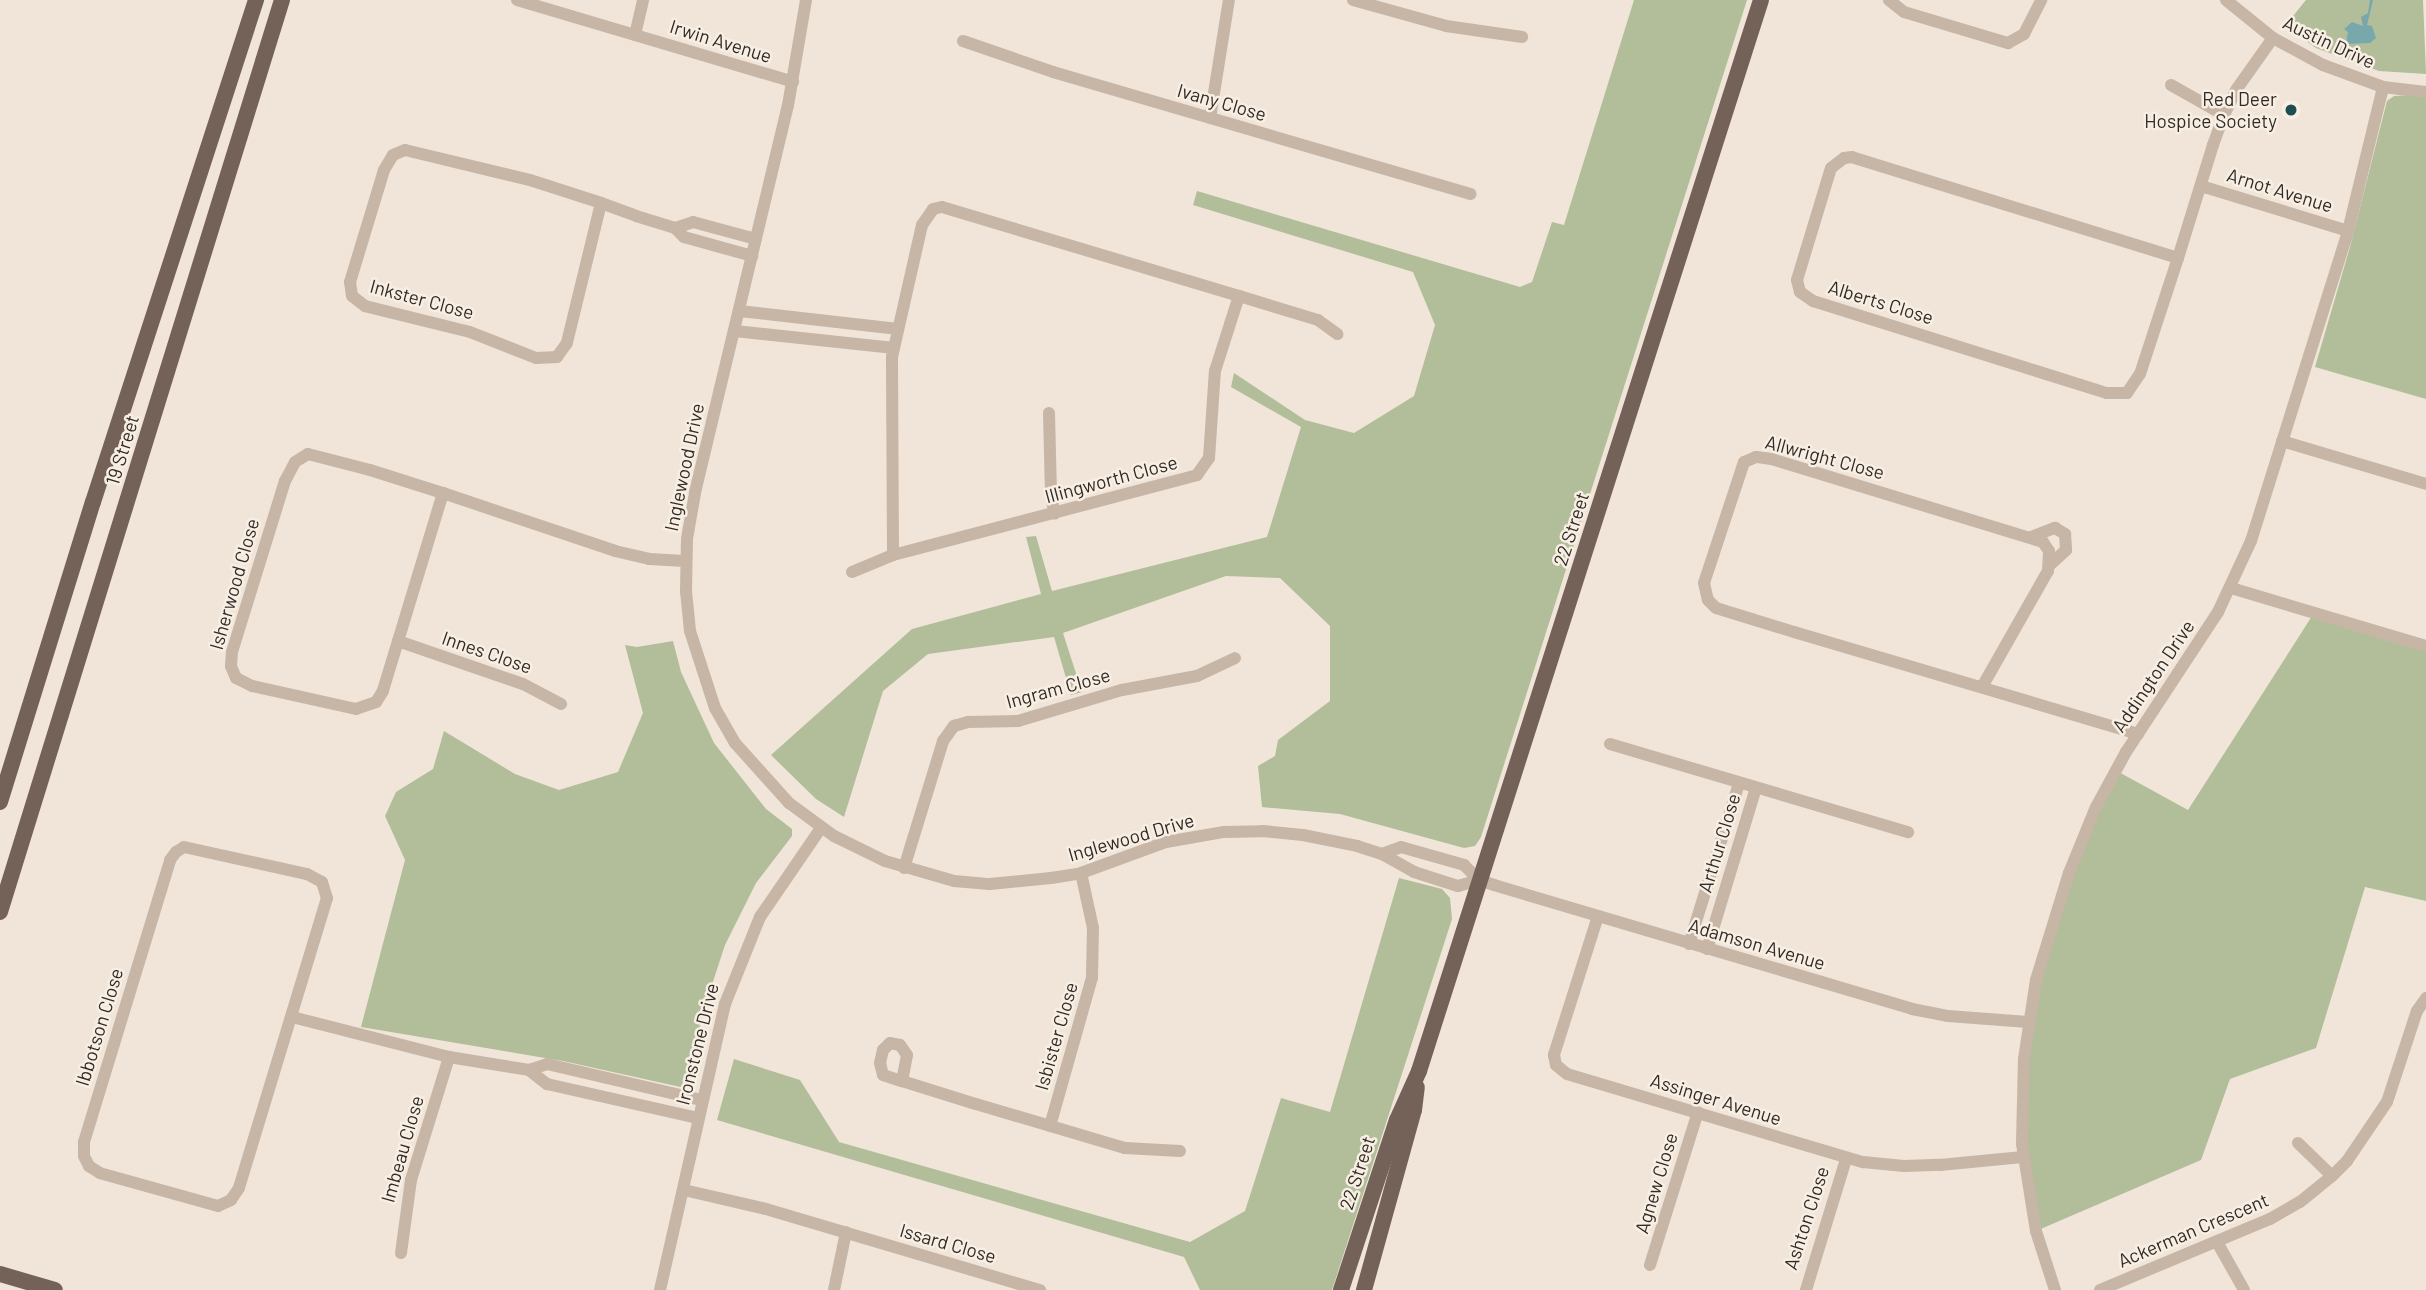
<!DOCTYPE html>
<style>
body{margin:0}
#map{position:relative;width:2426px;height:1290px;overflow:hidden;background:#f0e5d8;font-family:Barlow,sans-serif}
div>[style]{position:absolute}
[style*='--x']{left:calc(var(--x)*1px);top:calc(var(--y)*1px);width:calc(var(--w)*1px);rotate:calc(var(--a)*1deg)}
.green>*{inset:0;background:#b1be99}
.water>*{inset:0;background:#78a8ab}
.minor>*{height:12px;margin:-6px;padding:0 6px;transform-origin:6px;border-radius:6px;background:#c7b5a5}
.major>*{height:16px;margin:-8px;padding:0 8px;transform-origin:8px;border-radius:8px;background:#746157}
.dots>*{width:19px;height:19px;translate:-50% -50%;box-sizing:border-box;border:4px solid #f8efe4;border-radius:50%}
span{translate:-50% -50%;white-space:nowrap;text-align:center;line-height:1.15;-webkit-text-stroke:5px #f8efe4;paint-order:stroke}
.street-label{font-size:19px;color:#332a26}
.poi-label{font-size:19px;color:#332a26}
.right{translate:-100% -50%;text-align:right}
</style>
<div id="map">
<div class="green">
<div style="clip-path:polygon(1634px 0,1747px 0,1481px 837px,1475px 846px,1464px 848px,1340px 814px,1262px 807px,1258px 766px,1275px 756px,1278px 740px,1330px 701px,1330px 626px,1280px 578px,1226px 576px,1063px 633px,1082px 692px,1071px 695px,1054px 637px,928px 654px,883px 691px,844px 817px,816px 799px,771px 755px,912px 629px,1041px 594px,1026px 537px,1036px 536px,1052px 591px,1267px 537px,1301px 427px,1231px 387px,1234px 373px,1305px 420px,1354px 433px,1414px 396px,1435px 325px,1413px 272px,1193px 205px,1197px 191px,1520px 287px,1532px 282px,1552px 222px,1564px 225px)"></div>
<div style="clip-path:polygon(2306px 0,2423px 0,2426px 74px,2379px 71px,2316px 48px,2285px 26px)"></div>
<div style="clip-path:polygon(2426px 94px,2426px 399px,2315px 367px,2350px 247px,2387px 101px,2394px 96px)"></div>
<div style="clip-path:polygon(2314px 613px,2426px 646px,2426px 901px,2365px 887px,2316px 1048px,2230px 1079px,2201px 1160px,2036px 1231px,2022px 1098px,2048px 939px,2115px 770px,2188px 810px)"></div>
<div style="clip-path:polygon(673px 641px,681px 672px,714px 743px,766px 809px,792px 829px,792px 836px,756px 883px,725px 945px,704px 1009px,685px 1088px,563px 1061px,361px 1027px,405px 860px,385px 816px,396px 792px,433px 769px,444px 731px,515px 774px,559px 790px,618px 772px,643px 713px,625px 645px,637px 647px)"></div>
<div style="clip-path:polygon(1399px 878px,1442px 889px,1450px 898px,1452px 919px,1332px 1290px,1200px 1290px,1184px 1257px,717px 1120px,734px 1059px,800px 1080px,839px 1142px,1190px 1242px,1245px 1211px,1281px 1098px,1330px 1112px)"></div>
</div>
<div class="water">
<div style="clip-path:polygon(2370px 0,2373px 0,2367px 25px,2372px 26px,2376px 38px,2370px 43px,2346px 44px,2348px 32px,2344px 29px,2352px 22px,2363px 26px,2361px 17px,2368px 13px)"></div>
</div>
<div class="minor">
<div style="--x:517;--y:0;--w:288;--a:16.5"></div>
<div style="--x:806;--y:0;--w:107;--a:99.7"></div>
<div style="--x:788;--y:105;--w:399;--a:103.5"></div>
<div style="--x:695;--y:493;--w:47;--a:99.9"></div>
<div style="--x:687;--y:539;--w:52;--a:91.1"></div>
<div style="--x:686;--y:591;--w:40;--a:84.3"></div>
<div style="--x:690;--y:631;--w:81;--a:72"></div>
<div style="--x:715;--y:708;--w:40;--a:60.3"></div>
<div style="--x:735;--y:743;--w:81;--a:48"></div>
<div style="--x:789;--y:803;--w:56;--a:36.3"></div>
<div style="--x:834;--y:836;--w:57;--a:26.1"></div>
<div style="--x:885;--y:861;--w:72;--a:16.2"></div>
<div style="--x:954;--y:881;--w:36;--a:5"></div>
<div style="--x:990;--y:884;--w:61;--a:-5.6"></div>
<div style="--x:1051;--y:878;--w:30;--a:-9"></div>
<div style="--x:1081;--y:873;--w:90;--a:-20"></div>
<div style="--x:1166;--y:842;--w:59;--a:-9.8"></div>
<div style="--x:1224;--y:832;--w:39;--a:-1"></div>
<div style="--x:1263;--y:831;--w:40;--a:5.7"></div>
<div style="--x:1303;--y:835;--w:55;--a:11.5"></div>
<div style="--x:1357;--y:846;--w:26;--a:18"></div>
<div style="--x:1382;--y:854;--w:37;--a:29"></div>
<div style="--x:1414;--y:872;--w:46;--a:17.7"></div>
<div style="--x:1458;--y:886;--w:22;--a:-16"></div>
<div style="--x:1353;--y:0;--w:97;--a:15.6"></div>
<div style="--x:1446;--y:26;--w:77;--a:8.2"></div>
<div style="--x:1889;--y:0;--w:19;--a:39"></div>
<div style="--x:1904;--y:12;--w:109;--a:16.6"></div>
<div style="--x:2008;--y:43;--w:18;--a:-29"></div>
<div style="--x:2024;--y:34;--w:38;--a:-63"></div>
<div style="--x:2226;--y:0;--w:60;--a:39"></div>
<div style="--x:2273;--y:38;--w:57;--a:28.4"></div>
<div style="--x:2323;--y:65;--w:64;--a:20.1"></div>
<div style="--x:2383;--y:87;--w:43;--a:6.6"></div>
<div style="--x:635;--y:35;--w:36;--a:-77"></div>
<div style="--x:963;--y:41;--w:95;--a:19"></div>
<div style="--x:1053;--y:72;--w:435;--a:16.3"></div>
<div style="--x:2171;--y:85;--w:61;--a:29.5"></div>
<div style="--x:1210;--y:118;--w:120;--a:-80.9"></div>
<div style="--x:2201;--y:186;--w:154;--a:17"></div>
<div style="--x:601;--y:203;--w:144;--a:103.7"></div>
<div style="--x:567;--y:343;--w:17;--a:126"></div>
<div style="--x:557;--y:357;--w:21;--a:177"></div>
<div style="--x:536;--y:358;--w:71;--a:-158.5"></div>
<div style="--x:470;--y:332;--w:108;--a:-166.1"></div>
<div style="--x:365;--y:306;--w:16;--a:-142"></div>
<div style="--x:352;--y:296;--w:14;--a:-98"></div>
<div style="--x:350;--y:282;--w:117;--a:-73.1"></div>
<div style="--x:384;--y:170;--w:17;--a:-59"></div>
<div style="--x:393;--y:155;--w:13;--a:-23"></div>
<div style="--x:405;--y:150;--w:129;--a:13.5"></div>
<div style="--x:530;--y:180;--w:75;--a:17.9"></div>
<div style="--x:601;--y:203;--w:37;--a:20"></div>
<div style="--x:636;--y:216;--w:41;--a:17.1"></div>
<div style="--x:675;--y:228;--w:13;--a:45"></div>
<div style="--x:684;--y:237;--w:71;--a:15.6"></div>
<div style="--x:675;--y:228;--w:19;--a:-18"></div>
<div style="--x:693;--y:222;--w:65;--a:15.1"></div>
<div style="--x:2178;--y:258;--w:341;--a:-162.8"></div>
<div style="--x:1852;--y:157;--w:8;--a:173"></div>
<div style="--x:1844;--y:158;--w:16;--a:142"></div>
<div style="--x:1831;--y:168;--w:117;--a:106.9"></div>
<div style="--x:1797;--y:280;--w:12;--a:76"></div>
<div style="--x:1800;--y:292;--w:16;--a:35"></div>
<div style="--x:1813;--y:301;--w:308;--a:17.4"></div>
<div style="--x:2107;--y:393;--w:20;--a:0"></div>
<div style="--x:2127;--y:393;--w:23;--a:-56"></div>
<div style="--x:2140;--y:374;--w:122;--a:-71.9"></div>
<div style="--x:2178;--y:258;--w:118;--a:-72.8"></div>
<div style="--x:2213;--y:145;--w:32;--a:-70"></div>
<div style="--x:2224;--y:115;--w:28;--a:-64"></div>
<div style="--x:2236;--y:90;--w:64;--a:-54.6"></div>
<div style="--x:740;--y:311;--w:159;--a:6.5"></div>
<div style="--x:735;--y:331;--w:160;--a:6.1"></div>
<div style="--x:1049;--y:413;--w:84;--a:88.6"></div>
<div style="--x:1051;--y:497;--w:17;--a:77"></div>
<div style="--x:2282;--y:441;--w:150;--a:16.6"></div>
<div style="--x:443;--y:493;--w:207;--a:106.9"></div>
<div style="--x:383;--y:691;--w:13;--a:122"></div>
<div style="--x:376;--y:702;--w:21;--a:161"></div>
<div style="--x:356;--y:709;--w:107;--a:-167.5"></div>
<div style="--x:252;--y:686;--w:18;--a:-153"></div>
<div style="--x:236;--y:678;--w:13;--a:-113"></div>
<div style="--x:231;--y:666;--w:14;--a:-86"></div>
<div style="--x:232;--y:652;--w:179;--a:-72.8"></div>
<div style="--x:285;--y:481;--w:21;--a:-62"></div>
<div style="--x:295;--y:462;--w:15;--a:-32"></div>
<div style="--x:308;--y:454;--w:64;--a:14.5"></div>
<div style="--x:370;--y:470;--w:77;--a:17.5"></div>
<div style="--x:443;--y:493;--w:182;--a:18.6"></div>
<div style="--x:615;--y:551;--w:35;--a:13"></div>
<div style="--x:649;--y:559;--w:36;--a:3"></div>
<div style="--x:2031;--y:537;--w:26;--a:-21"></div>
<div style="--x:2055;--y:528;--w:12;--a:31"></div>
<div style="--x:2065;--y:534;--w:16;--a:86"></div>
<div style="--x:2066;--y:550;--w:23;--a:137"></div>
<div style="--x:893;--y:555;--w:198;--a:-90.3"></div>
<div style="--x:892;--y:357;--w:135;--a:-77.2"></div>
<div style="--x:922;--y:225;--w:19;--a:-55"></div>
<div style="--x:933;--y:209;--w:9;--a:-13"></div>
<div style="--x:942;--y:207;--w:310;--a:16.7"></div>
<div style="--x:1239;--y:296;--w:83;--a:16.9"></div>
<div style="--x:1318;--y:320;--w:24;--a:36"></div>
<div style="--x:852;--y:572;--w:44;--a:-22.5"></div>
<div style="--x:893;--y:555;--w:314;--a:-14.7"></div>
<div style="--x:1197;--y:475;--w:21;--a:-55"></div>
<div style="--x:1209;--y:458;--w:87;--a:-86.1"></div>
<div style="--x:1215;--y:371;--w:79;--a:-72.3"></div>
<div style="--x:2231;--y:588;--w:203;--a:16.6"></div>
<div style="--x:398;--y:641;--w:132;--a:19"></div>
<div style="--x:523;--y:684;--w:43;--a:27.8"></div>
<div style="--x:1982;--y:687;--w:133;--a:-60.4"></div>
<div style="--x:2048;--y:571;--w:20;--a:-87"></div>
<div style="--x:2049;--y:551;--w:11;--a:-124"></div>
<div style="--x:2043;--y:542;--w:284;--a:-163"></div>
<div style="--x:1771;--y:459;--w:15;--a:-172"></div>
<div style="--x:1756;--y:457;--w:13;--a:157"></div>
<div style="--x:1744;--y:462;--w:127;--a:108.3"></div>
<div style="--x:1704;--y:583;--w:17;--a:77"></div>
<div style="--x:1708;--y:600;--w:11;--a:45"></div>
<div style="--x:1716;--y:608;--w:82;--a:17.1"></div>
<div style="--x:1794;--y:632;--w:359;--a:16.5"></div>
<div style="--x:1610;--y:744;--w:311;--a:16.5"></div>
<div style="--x:184;--y:847;--w:126;--a:12.4"></div>
<div style="--x:307;--y:874;--w:17;--a:28"></div>
<div style="--x:322;--y:882;--w:17;--a:73"></div>
<div style="--x:327;--y:898;--w:303;--a:106.9"></div>
<div style="--x:239;--y:1188;--w:14;--a:124"></div>
<div style="--x:231;--y:1200;--w:14;--a:155"></div>
<div style="--x:218;--y:1206;--w:123;--a:-164.4"></div>
<div style="--x:100;--y:1173;--w:13;--a:-148"></div>
<div style="--x:89;--y:1166;--w:11;--a:-117"></div>
<div style="--x:84;--y:1156;--w:14;--a:-90"></div>
<div style="--x:84;--y:1142;--w:295;--a:-73"></div>
<div style="--x:170;--y:860;--w:10;--a:-53"></div>
<div style="--x:176;--y:852;--w:9;--a:-32"></div>
<div style="--x:1382;--y:854;--w:20;--a:-20"></div>
<div style="--x:1401;--y:847;--w:66;--a:15.9"></div>
<div style="--x:1464;--y:865;--w:21;--a:45"></div>
<div style="--x:1479;--y:880;--w:16;--a:18"></div>
<div style="--x:1494;--y:885;--w:436;--a:16.5"></div>
<div style="--x:1912;--y:1009;--w:37;--a:11"></div>
<div style="--x:1948;--y:1016;--w:80;--a:4.3"></div>
<div style="--x:904;--y:868;--w:133;--a:-72.9"></div>
<div style="--x:943;--y:741;--w:19;--a:-54"></div>
<div style="--x:954;--y:726;--w:15;--a:-16"></div>
<div style="--x:968;--y:722;--w:50;--a:-1.1"></div>
<div style="--x:1018;--y:721;--w:109;--a:-16.6"></div>
<div style="--x:1122;--y:690;--w:76;--a:-10.6"></div>
<div style="--x:1197;--y:676;--w:42;--a:-25.3"></div>
<div style="--x:1598;--y:916;--w:146;--a:107.6"></div>
<div style="--x:1554;--y:1055;--w:10;--a:79"></div>
<div style="--x:1556;--y:1065;--w:14;--a:39"></div>
<div style="--x:1567;--y:1074;--w:309;--a:16.6"></div>
<div style="--x:1863;--y:1162;--w:41;--a:5.6"></div>
<div style="--x:1904;--y:1166;--w:36;--a:-2"></div>
<div style="--x:1940;--y:1165;--w:83;--a:-5.5"></div>
<div style="--x:1689;--y:944;--w:169;--a:-72.7"></div>
<div style="--x:1707;--y:949;--w:168;--a:-73.1"></div>
<div style="--x:292;--y:1017;--w:162;--a:14.3"></div>
<div style="--x:449;--y:1057;--w:81;--a:9.2"></div>
<div style="--x:529;--y:1070;--w:19;--a:-18"></div>
<div style="--x:547;--y:1064;--w:159;--a:13.1"></div>
<div style="--x:529;--y:1070;--w:23;--a:38"></div>
<div style="--x:547;--y:1084;--w:155;--a:12.7"></div>
<div style="--x:902;--y:1081;--w:26;--a:-79"></div>
<div style="--x:907;--y:1055;--w:12;--a:-125"></div>
<div style="--x:900;--y:1045;--w:10;--a:-169"></div>
<div style="--x:890;--y:1043;--w:10;--a:135"></div>
<div style="--x:883;--y:1050;--w:13;--a:103"></div>
<div style="--x:880;--y:1063;--w:12;--a:76"></div>
<div style="--x:883;--y:1075;--w:20;--a:18"></div>
<div style="--x:902;--y:1081;--w:77;--a:17.3"></div>
<div style="--x:976;--y:1104;--w:155;--a:16.5"></div>
<div style="--x:1125;--y:1148;--w:55;--a:3.1"></div>
<div style="--x:1050;--y:1126;--w:154;--a:-74.2"></div>
<div style="--x:1092;--y:978;--w:50;--a:-88.9"></div>
<div style="--x:1093;--y:928;--w:56;--a:-102.3"></div>
<div style="--x:2298;--y:1143;--w:47;--a:44.1"></div>
<div style="--x:2332;--y:1176;--w:21;--a:-45"></div>
<div style="--x:2347;--y:1161;--w:71;--a:-55.9"></div>
<div style="--x:2387;--y:1102;--w:96;--a:-71.8"></div>
<div style="--x:2417;--y:1011;--w:16;--a:-55"></div>
<div style="--x:684;--y:1190;--w:84;--a:13"></div>
<div style="--x:766;--y:1209;--w:286;--a:16.5"></div>
<div style="--x:2217;--y:1242;--w:55;--a:60.6"></div>
<div style="--x:401;--y:1253;--w:74;--a:-82.2"></div>
<div style="--x:411;--y:1180;--w:129;--a:-72.8"></div>
<div style="--x:1650;--y:1265;--w:160;--a:-72.6"></div>
<div style="--x:660;--y:1290;--w:293;--a:-77.2"></div>
<div style="--x:725;--y:1004;--w:94;--a:-68.1"></div>
<div style="--x:760;--y:917;--w:108;--a:-55.6"></div>
<div style="--x:834;--y:1290;--w:59;--a:-78.3"></div>
<div style="--x:1806;--y:1290;--w:137;--a:-73"></div>
<div style="--x:2055;--y:1290;--w:62;--a:-107.9"></div>
<div style="--x:2036;--y:1231;--w:88;--a:-99.1"></div>
<div style="--x:2022;--y:1144;--w:85;--a:-88.7"></div>
<div style="--x:2024;--y:1059;--w:80;--a:-81.4"></div>
<div style="--x:2036;--y:980;--w:112;--a:-72.9"></div>
<div style="--x:2069;--y:873;--w:71;--a:-67.8"></div>
<div style="--x:2096;--y:807;--w:63;--a:-61.4"></div>
<div style="--x:2126;--y:752;--w:168;--a:-56.7"></div>
<div style="--x:2218;--y:612;--w:78;--a:-65.1"></div>
<div style="--x:2251;--y:541;--w:325;--a:-72.6"></div>
<div style="--x:2348;--y:231;--w:148;--a:-76.3"></div>
<div style="--x:2100;--y:1290;--w:184;--a:-22.7"></div>
<div style="--x:2270;--y:1219;--w:34;--a:-30"></div>
<div style="--x:2300;--y:1202;--w:41;--a:-39.1"></div>
</div>
<div class="major">
<div style="--x:0;--y:802;--w:314;--a:-72.8"></div>
<div style="--x:93;--y:502;--w:528;--a:-72.01"></div>
<div style="--x:0;--y:912;--w:955;--a:-72.82"></div>
<div style="--x:0;--y:1274;--w:57;--a:16.2"></div>
<div style="--x:1341;--y:1290;--w:179;--a:-71.8"></div>
<div style="--x:1397;--y:1120;--w:54;--a:-65.8"></div>
<div style="--x:1419;--y:1071;--w:1124;--a:-72.29"></div>
<div style="--x:1364;--y:1290;--w:187;--a:-74.5"></div>
<div style="--x:1414;--y:1110;--w:23;--a:-83"></div>
</div>
<div class="dots">
<div style="left:2291px;top:110px;background:#1d4e52"></div>
</div>
<div class="street-label">
<span style="left:721px;top:41px;rotate:17deg">Irwin Avenue</span>
<span style="left:2329px;top:42px;rotate:25deg">Austin Drive</span>
<span style="left:1222px;top:102px;rotate:16deg">Ivany Close</span>
<span style="left:2280px;top:190px;rotate:17deg">Arnot Avenue</span>
<span style="left:422px;top:299px;rotate:15deg">Inkster Close</span>
<span style="left:1881px;top:302px;rotate:17deg">Alberts Close</span>
<span style="left:122px;top:450px;rotate:-73deg">19 Street</span>
<span style="left:1825px;top:457px;rotate:15deg">Allwright Close</span>
<span style="left:684px;top:467px;rotate:-78deg">Inglewood Drive</span>
<span style="left:1111px;top:479px;rotate:-15deg">Illingworth Close</span>
<span style="left:1571px;top:529px;rotate:-72deg">22 Street</span>
<span style="left:234px;top:584px;rotate:-74deg">Isherwood Close</span>
<span style="left:487px;top:652px;rotate:19deg">Innes Close</span>
<span style="left:2153px;top:676px;rotate:-56deg">Addington Drive</span>
<span style="left:1058px;top:688px;rotate:-15deg">Ingram Close</span>
<span style="left:1131px;top:837px;rotate:-16deg">Inglewood Drive</span>
<span style="left:1719px;top:843px;rotate:-73deg">Arthur Close</span>
<span style="left:1757px;top:944px;rotate:16deg">Adamson Avenue</span>
<span style="left:99px;top:1027px;rotate:-73deg">Ibbotson Close</span>
<span style="left:1056px;top:1036px;rotate:-74deg">Isbister Close</span>
<span style="left:697px;top:1044px;rotate:-76deg">Ironstone Drive</span>
<span style="left:1716px;top:1099px;rotate:17deg">Assinger Avenue</span>
<span style="left:402px;top:1149px;rotate:-74deg">Imbeau Close</span>
<span style="left:1357px;top:1173px;rotate:-72deg">22 Street</span>
<span style="left:1656px;top:1183px;rotate:-73deg">Agnew Close</span>
<span style="left:1806px;top:1218px;rotate:-72deg">Ashton Close</span>
<span style="left:2193px;top:1230px;rotate:-23deg">Ackerman Crescent</span>
<span style="left:948px;top:1243px;rotate:16deg">Issard Close</span>
</div>
<div class="poi-label">
<span class="right" style="left:2277px;top:110px">Red Deer<br>Hospice Society</span>
</div>
</div>
